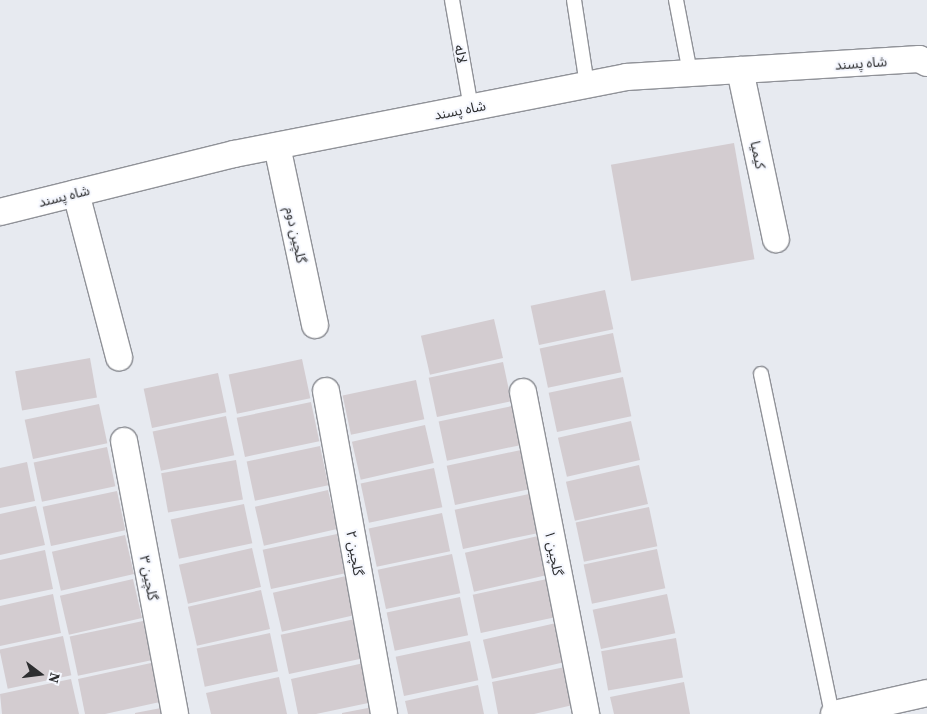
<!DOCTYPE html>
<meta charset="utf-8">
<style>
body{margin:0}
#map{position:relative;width:927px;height:714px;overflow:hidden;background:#e7eaf0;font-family:"Source Serif 4","Noto Sans Arabic",serif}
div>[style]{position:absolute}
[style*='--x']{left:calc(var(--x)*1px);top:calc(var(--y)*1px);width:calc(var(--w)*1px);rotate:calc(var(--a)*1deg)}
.building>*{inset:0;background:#d3ccd0;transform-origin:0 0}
.roads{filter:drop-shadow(1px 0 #909298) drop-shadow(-1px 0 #909298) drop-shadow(0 1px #909298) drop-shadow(0 -1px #909298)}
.lane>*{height:14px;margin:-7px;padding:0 7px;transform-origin:7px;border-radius:7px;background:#fff}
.street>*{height:26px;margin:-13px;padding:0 13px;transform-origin:13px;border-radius:13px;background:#fff}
span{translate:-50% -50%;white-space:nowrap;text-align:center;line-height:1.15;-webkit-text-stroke:4px #f5f7fe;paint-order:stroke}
.street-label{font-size:14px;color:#2d2e30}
.north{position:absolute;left:15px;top:649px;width:50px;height:50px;-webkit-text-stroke:4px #f5f7fe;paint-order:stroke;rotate:105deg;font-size:14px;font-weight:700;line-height:20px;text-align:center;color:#2d2e30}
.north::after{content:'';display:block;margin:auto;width:18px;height:22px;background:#2d2e30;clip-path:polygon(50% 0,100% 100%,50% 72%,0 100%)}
</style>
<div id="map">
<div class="building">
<div style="left:734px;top:143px;width:118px;height:125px;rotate:80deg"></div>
<div style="left:605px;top:290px;width:40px;height:76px;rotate:78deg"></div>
<div style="left:494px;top:319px;width:40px;height:75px;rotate:77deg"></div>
<div style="left:613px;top:333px;width:40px;height:75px;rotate:78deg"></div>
<div style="left:90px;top:358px;width:40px;height:76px;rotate:80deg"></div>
<div style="left:302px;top:359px;width:40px;height:75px;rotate:78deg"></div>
<div style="left:503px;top:362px;width:40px;height:76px;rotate:78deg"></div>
<div style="left:218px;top:373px;width:40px;height:76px;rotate:78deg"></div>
<div style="left:623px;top:377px;width:40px;height:76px;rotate:78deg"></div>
<div style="left:416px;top:380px;width:40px;height:75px;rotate:78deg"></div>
<div style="left:311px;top:402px;width:40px;height:76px;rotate:78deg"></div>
<div style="left:99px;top:404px;width:40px;height:76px;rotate:78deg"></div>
<div style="left:512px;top:406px;width:40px;height:75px;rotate:78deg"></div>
<div style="left:226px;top:416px;width:40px;height:75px;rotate:78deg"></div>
<div style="left:631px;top:421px;width:40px;height:75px;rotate:77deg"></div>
<div style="left:425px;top:425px;width:39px;height:75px;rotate:77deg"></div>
<div style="left:320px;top:446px;width:40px;height:75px;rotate:78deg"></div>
<div style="left:107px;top:447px;width:40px;height:75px;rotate:78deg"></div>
<div style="left:521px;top:450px;width:40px;height:76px;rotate:78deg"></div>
<div style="left:236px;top:460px;width:40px;height:76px;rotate:80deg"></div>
<div style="clip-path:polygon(27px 462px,35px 501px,0 508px,0 468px)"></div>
<div style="left:639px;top:465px;width:40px;height:75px;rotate:77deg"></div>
<div style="left:434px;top:468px;width:40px;height:75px;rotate:78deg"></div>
<div style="left:328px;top:490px;width:40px;height:75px;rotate:77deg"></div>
<div style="left:117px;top:491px;width:40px;height:76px;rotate:78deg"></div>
<div style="left:529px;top:494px;width:40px;height:76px;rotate:78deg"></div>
<div style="left:244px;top:504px;width:40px;height:75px;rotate:78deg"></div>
<div style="clip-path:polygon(36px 506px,45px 545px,0 555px,0 514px)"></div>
<div style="left:649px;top:507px;width:40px;height:75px;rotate:78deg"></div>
<div style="left:442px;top:513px;width:39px;height:75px;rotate:78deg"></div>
<div style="left:337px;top:534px;width:40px;height:76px;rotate:78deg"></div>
<div style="left:125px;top:535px;width:40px;height:75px;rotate:77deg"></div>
<div style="left:538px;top:536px;width:40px;height:75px;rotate:77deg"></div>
<div style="left:252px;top:548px;width:40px;height:75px;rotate:77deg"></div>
<div style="left:657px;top:549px;width:40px;height:75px;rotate:78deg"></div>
<div style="clip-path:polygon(45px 550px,53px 589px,0 600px,0 560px)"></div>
<div style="left:452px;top:554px;width:40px;height:76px;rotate:78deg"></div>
<div style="left:346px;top:576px;width:40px;height:75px;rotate:77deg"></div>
<div style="left:133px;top:579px;width:40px;height:75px;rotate:77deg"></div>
<div style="left:547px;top:579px;width:39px;height:76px;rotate:78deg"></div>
<div style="left:261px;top:590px;width:40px;height:75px;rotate:77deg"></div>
<div style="clip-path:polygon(53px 594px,61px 633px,0 646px,0 606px)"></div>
<div style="left:667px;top:594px;width:40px;height:76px;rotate:78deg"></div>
<div style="left:460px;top:597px;width:39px;height:75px;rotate:78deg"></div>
<div style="left:355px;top:619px;width:40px;height:76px;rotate:78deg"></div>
<div style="left:143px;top:621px;width:40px;height:75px;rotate:78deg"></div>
<div style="left:556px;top:623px;width:40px;height:75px;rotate:77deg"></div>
<div style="left:270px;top:633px;width:39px;height:75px;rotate:78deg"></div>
<div style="left:63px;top:636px;width:40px;height:65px;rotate:78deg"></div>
<div style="left:676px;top:638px;width:40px;height:76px;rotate:80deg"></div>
<div style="left:470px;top:641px;width:40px;height:76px;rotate:78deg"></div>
<div style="clip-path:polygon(151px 663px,160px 702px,105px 714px,85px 714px,78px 679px)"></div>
<div style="clip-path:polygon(364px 663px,373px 702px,316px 714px,298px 714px,291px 679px)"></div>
<div style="clip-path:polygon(565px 667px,573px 705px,534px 714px,498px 714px,492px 682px)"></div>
<div style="clip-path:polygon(279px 677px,287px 714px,211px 714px,206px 693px)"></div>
<div style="clip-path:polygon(71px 679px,79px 714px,2px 714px,0 694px)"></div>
<div style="clip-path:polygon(684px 682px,690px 714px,614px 714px,610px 697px)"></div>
<div style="clip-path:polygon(478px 685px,484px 714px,408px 714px,405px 701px)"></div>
<div style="clip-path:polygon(373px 707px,374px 714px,342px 714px,342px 713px)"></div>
<div style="clip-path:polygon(161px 708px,162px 714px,135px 714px,135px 713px)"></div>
</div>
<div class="roads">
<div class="lane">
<div style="--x:452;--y:0;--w:110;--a:80"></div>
<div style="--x:574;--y:0;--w:86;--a:81.3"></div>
<div style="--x:676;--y:0;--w:74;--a:79.1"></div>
<div style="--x:761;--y:374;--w:347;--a:78.2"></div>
</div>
<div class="street">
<div style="--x:740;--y:70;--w:173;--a:78"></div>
<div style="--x:277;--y:146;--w:183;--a:78"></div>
<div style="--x:76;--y:193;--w:170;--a:75.3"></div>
<div style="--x:0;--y:212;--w:241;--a:-13.9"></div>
<div style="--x:234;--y:154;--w:399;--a:-11.1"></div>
<div style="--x:626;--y:77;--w:294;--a:-3.5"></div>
<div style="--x:919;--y:59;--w:9;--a:27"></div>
<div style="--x:326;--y:391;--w:328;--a:79.8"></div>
<div style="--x:523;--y:392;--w:328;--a:78.9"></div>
<div style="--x:124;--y:441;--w:278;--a:79.4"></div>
<div style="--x:834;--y:714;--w:95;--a:-12.7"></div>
</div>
</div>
<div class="street-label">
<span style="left:461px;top:54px;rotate:80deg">لاله</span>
<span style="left:861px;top:63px;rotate:-4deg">شاه پسند</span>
<span style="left:460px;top:110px;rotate:-11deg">شاه پسند</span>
<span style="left:758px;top:155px;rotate:78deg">کیمیا</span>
<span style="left:64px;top:196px;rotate:-14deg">شاه پسند</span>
<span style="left:296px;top:235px;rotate:78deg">گلچین دوم</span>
<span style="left:355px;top:553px;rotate:80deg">گلچین ۲</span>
<span style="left:554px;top:553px;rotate:79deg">گلچین ۱</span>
<span style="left:149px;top:578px;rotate:79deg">گلچین ۳</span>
</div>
<div class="north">N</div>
</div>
